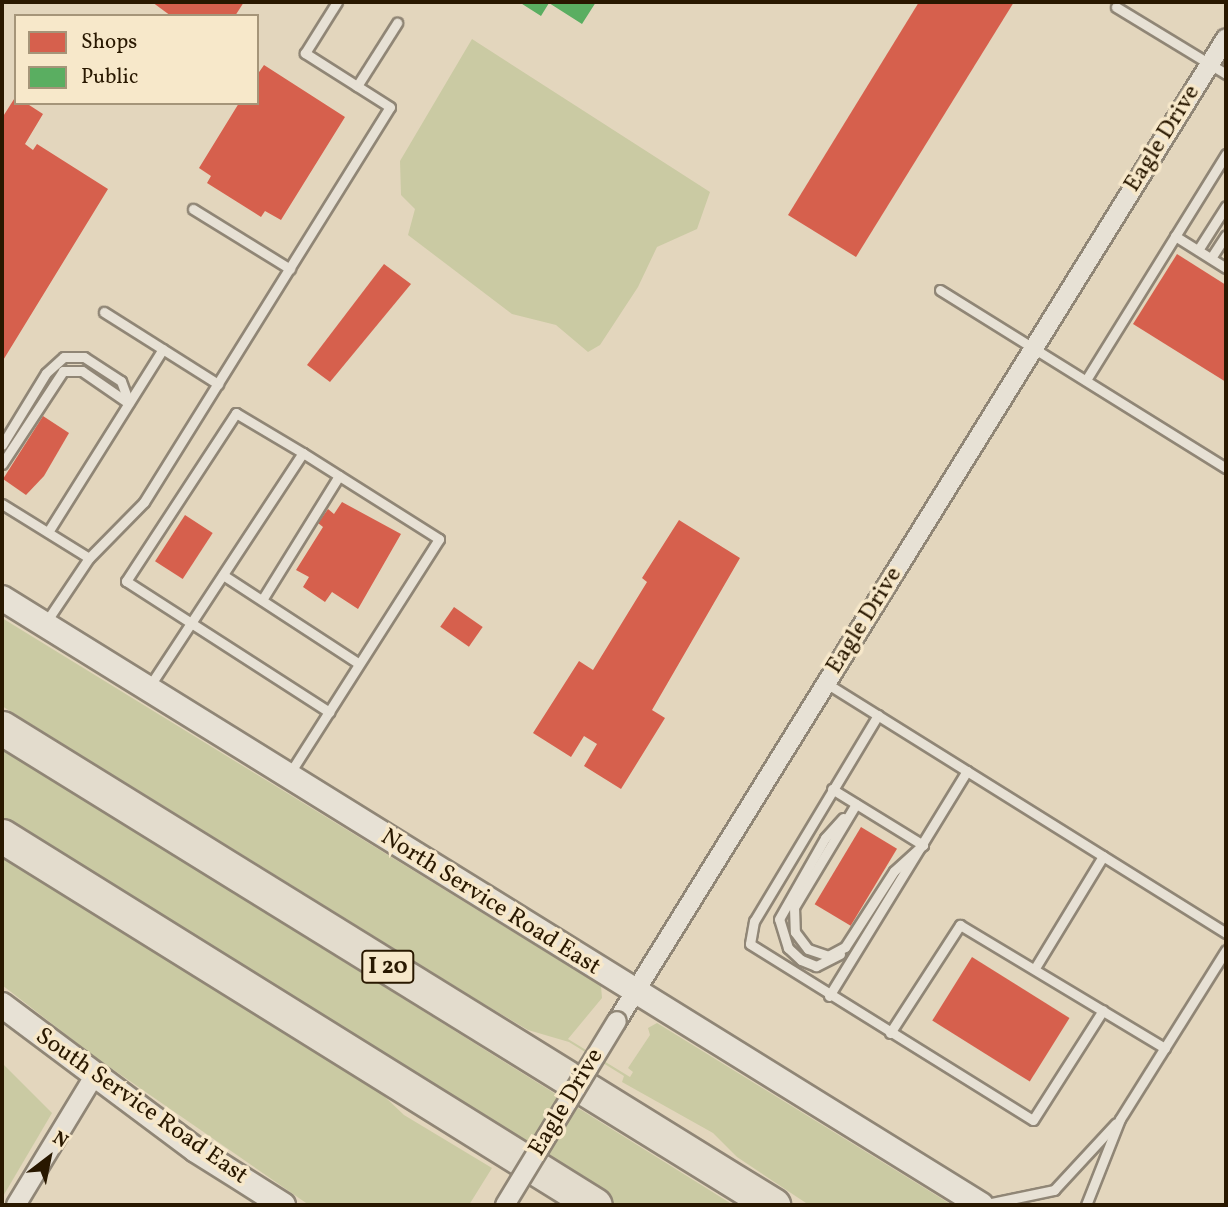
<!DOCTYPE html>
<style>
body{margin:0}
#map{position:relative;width:1228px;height:1207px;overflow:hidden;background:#e3d6bd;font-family:Vollkorn,serif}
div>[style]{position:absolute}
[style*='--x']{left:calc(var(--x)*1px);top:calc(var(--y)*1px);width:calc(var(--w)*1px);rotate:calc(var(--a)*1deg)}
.green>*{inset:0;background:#cacaa3;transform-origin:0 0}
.shops>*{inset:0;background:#d6604d;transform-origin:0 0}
.public>*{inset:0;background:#5aae61}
.roads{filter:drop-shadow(2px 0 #908676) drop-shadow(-2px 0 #908676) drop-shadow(0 2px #908676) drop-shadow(0 -2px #908676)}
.service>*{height:9px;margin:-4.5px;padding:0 4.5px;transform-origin:4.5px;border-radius:4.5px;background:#e7e1d5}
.minor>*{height:18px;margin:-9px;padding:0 9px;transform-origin:9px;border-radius:9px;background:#e7e1d5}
.secondary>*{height:24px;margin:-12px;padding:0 12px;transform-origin:12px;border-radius:12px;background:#e7e1d5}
.motorway>*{height:33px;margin:-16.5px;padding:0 16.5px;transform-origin:16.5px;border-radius:16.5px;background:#e3dccd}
.bridges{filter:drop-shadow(2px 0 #908676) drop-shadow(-2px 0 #908676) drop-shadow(0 2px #908676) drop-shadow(0 -2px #908676)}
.minor-bridge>*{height:18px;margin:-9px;padding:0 9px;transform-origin:9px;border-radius:9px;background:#e7e1d5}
span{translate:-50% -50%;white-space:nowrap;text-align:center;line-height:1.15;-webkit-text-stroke:7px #f7e8ca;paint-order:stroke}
.shield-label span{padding:2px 5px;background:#f7e8ca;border:2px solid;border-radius:5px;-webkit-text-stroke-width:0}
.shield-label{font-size:23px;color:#291800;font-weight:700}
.street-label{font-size:24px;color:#291800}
.frame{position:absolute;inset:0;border:4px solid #291800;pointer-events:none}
.legend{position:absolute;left:14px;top:14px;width:245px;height:91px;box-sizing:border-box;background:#f7e8ca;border:2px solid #a59579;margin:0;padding:9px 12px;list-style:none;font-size:21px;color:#291800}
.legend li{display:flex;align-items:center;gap:14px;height:35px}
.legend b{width:35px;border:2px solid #a59579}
.north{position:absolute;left:14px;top:1123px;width:70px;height:70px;-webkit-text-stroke:5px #f7e8ca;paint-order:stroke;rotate:32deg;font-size:19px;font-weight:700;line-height:28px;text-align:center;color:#291800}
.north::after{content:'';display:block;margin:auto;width:24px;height:32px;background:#291800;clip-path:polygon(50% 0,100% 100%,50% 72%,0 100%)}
</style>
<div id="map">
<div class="green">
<div style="clip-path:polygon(472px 39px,710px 192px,697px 229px,657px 247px,638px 287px,600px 345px,588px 352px,556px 325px,512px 314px,408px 235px,415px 209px,401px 195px,400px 161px)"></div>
<div style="clip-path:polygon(2px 618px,601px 986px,602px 998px,568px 1039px,630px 1077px,633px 1072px,628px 1068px,650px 1035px,648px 1028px,657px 1023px,952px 1205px,809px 1205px,737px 1157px,713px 1133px,622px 1082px,624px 1076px,569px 1042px,528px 1030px,479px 1001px,2px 706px)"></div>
<div style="left:2px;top:748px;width:869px;height:62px;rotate:32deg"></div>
<div style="clip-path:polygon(2px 851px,364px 1077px,404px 1115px,492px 1168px,469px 1205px,309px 1205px,95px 1057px,2px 985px)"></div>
<div style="clip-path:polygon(2px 1063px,52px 1113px,2px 1198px)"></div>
</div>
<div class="shops">
<div style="clip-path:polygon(152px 2px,244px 2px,235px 16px,171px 16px)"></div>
<div style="clip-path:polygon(919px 2px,1014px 2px,856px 257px,788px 215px)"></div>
<div style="clip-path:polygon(264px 65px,345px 117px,281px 220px,265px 211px,261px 217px,207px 183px,211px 176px,199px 168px,239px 103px,257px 103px,257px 75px)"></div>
<div style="clip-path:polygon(16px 96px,16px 103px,26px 103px,43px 114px,25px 144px,33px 150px,37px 144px,108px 189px,2px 362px,2px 118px)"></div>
<div style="clip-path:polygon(1177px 254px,1226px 285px,1226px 382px,1133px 324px)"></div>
<div style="clip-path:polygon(384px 264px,411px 284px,330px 382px,307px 365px)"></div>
<div style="clip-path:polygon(43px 416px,69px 433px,44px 476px,26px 495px,3px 479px)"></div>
<div style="clip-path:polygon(342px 502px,401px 534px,358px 609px,332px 592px,325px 602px,303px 587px,309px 577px,296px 570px,323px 527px,318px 523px,328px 509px,334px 514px)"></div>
<div style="left:185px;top:515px;width:33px;height:55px;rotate:33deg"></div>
<div style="clip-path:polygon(679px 520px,740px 558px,652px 710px,665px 718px,621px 789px,584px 766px,597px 744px,584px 736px,571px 757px,533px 733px,579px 661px,593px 670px,647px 582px,642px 578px)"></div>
<div style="left:454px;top:607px;width:35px;height:24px;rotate:35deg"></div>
<div style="left:861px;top:827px;width:42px;height:90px;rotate:31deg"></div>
<div style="left:972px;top:957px;width:115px;height:75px;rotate:32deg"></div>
</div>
<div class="public">
<div style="clip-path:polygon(519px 2px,596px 2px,582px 24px,549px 3px,541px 16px)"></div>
</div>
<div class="roads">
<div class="service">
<div style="--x:1116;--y:7;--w:129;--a:31.3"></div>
<div style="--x:357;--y:86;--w:75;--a:-57.6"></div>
<div style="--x:193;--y:209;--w:114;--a:31.7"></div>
<div style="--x:1175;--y:236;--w:60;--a:32.1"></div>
<div style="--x:1198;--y:250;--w:52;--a:-57.5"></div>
<div style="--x:1211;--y:258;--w:27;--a:-57"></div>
<div style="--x:940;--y:290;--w:337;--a:31.9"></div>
<div style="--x:104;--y:312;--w:135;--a:32.3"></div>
<div style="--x:1086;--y:380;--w:266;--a:-58.2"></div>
<div style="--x:2;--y:445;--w:84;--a:-58.6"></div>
<div style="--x:46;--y:373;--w:24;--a:-42"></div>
<div style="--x:64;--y:357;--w:20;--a:0"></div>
<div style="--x:84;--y:357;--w:44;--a:33"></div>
<div style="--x:121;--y:381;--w:23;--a:70"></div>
<div style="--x:303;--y:453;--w:78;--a:-149.2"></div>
<div style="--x:236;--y:413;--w:201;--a:123.2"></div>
<div style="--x:126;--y:581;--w:242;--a:32.8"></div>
<div style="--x:2;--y:464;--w:111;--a:-56.7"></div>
<div style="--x:63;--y:371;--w:19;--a:0"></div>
<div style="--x:82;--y:371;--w:55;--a:34.6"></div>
<div style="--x:2;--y:504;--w:102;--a:31.8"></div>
<div style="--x:48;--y:532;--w:216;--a:-57.9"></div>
<div style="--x:223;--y:575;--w:161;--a:33.1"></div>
<div style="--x:262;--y:600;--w:146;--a:-58.2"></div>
<div style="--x:46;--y:622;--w:77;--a:-56.1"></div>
<div style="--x:89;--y:558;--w:78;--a:-45.5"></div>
<div style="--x:144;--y:502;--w:465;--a:-58.1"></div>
<div style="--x:390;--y:107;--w:101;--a:-147.6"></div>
<div style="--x:305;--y:53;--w:60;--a:-57.9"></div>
<div style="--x:826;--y:683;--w:472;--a:32"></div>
<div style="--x:149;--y:687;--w:280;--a:-56.7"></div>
<div style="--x:303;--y:453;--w:161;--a:32.3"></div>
<div style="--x:439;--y:539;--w:277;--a:122.5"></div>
<div style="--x:878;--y:715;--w:240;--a:121"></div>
<div style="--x:754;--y:921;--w:23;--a:100"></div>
<div style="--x:750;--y:944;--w:333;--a:31.9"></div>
<div style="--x:1033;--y:1120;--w:130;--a:-57.5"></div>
<div style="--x:832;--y:789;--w:107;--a:31.6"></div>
<div style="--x:856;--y:804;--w:120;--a:121"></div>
<div style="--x:794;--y:907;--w:25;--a:88"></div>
<div style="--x:795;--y:932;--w:21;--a:53"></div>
<div style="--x:808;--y:949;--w:21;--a:19"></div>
<div style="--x:828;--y:956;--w:19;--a:-28"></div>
<div style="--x:845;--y:947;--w:90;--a:-57.2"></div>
<div style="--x:894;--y:871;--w:39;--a:-42"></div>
<div style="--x:840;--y:954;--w:27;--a:153"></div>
<div style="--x:816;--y:966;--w:16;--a:-158"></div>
<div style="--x:801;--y:960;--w:18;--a:-137"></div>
<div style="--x:788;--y:948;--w:30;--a:-107"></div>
<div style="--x:779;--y:919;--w:93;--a:-60.4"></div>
<div style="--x:825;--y:838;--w:27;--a:-48"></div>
<div style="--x:1035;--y:968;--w:131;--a:-58.7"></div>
<div style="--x:829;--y:996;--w:264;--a:-58.5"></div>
<div style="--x:890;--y:1033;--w:129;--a:-57.1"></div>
<div style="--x:960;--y:925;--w:239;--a:31"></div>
<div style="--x:982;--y:1205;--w:74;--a:-11.8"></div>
<div style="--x:1054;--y:1190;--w:91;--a:-47.2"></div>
<div style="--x:1086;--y:1205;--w:92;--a:-68.4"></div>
<div style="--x:1120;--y:1119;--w:199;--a:-57.9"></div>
</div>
<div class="minor">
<div style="--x:617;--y:1021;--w:1156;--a:-58.22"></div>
<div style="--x:16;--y:1205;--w:151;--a:-58.8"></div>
</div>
<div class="secondary">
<div style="--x:2;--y:598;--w:1152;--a:31.8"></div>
<div style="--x:2;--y:1005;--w:242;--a:36.8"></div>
<div style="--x:196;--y:1150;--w:103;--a:32.3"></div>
</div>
<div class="motorway">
<div style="--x:2;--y:728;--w:907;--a:31.74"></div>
<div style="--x:2;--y:836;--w:698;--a:31.89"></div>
</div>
</div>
<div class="bridges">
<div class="minor-bridge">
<div style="--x:505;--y:1205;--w:215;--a:-58.7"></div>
</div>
</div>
<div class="shield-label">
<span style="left:388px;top:967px">I 20</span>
</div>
<div class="street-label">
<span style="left:1163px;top:139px;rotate:-58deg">Eagle Drive</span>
<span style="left:865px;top:621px;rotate:-58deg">Eagle Drive</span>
<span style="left:490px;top:903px;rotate:32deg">North Service Road East</span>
<span style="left:567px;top:1103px;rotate:-59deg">Eagle Drive</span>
<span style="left:141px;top:1107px;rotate:35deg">South Service Road East</span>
</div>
<div class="frame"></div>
<ul class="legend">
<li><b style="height:19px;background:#d6604d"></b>Shops</li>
<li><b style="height:19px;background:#5aae61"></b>Public</li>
</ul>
<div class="north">N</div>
</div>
